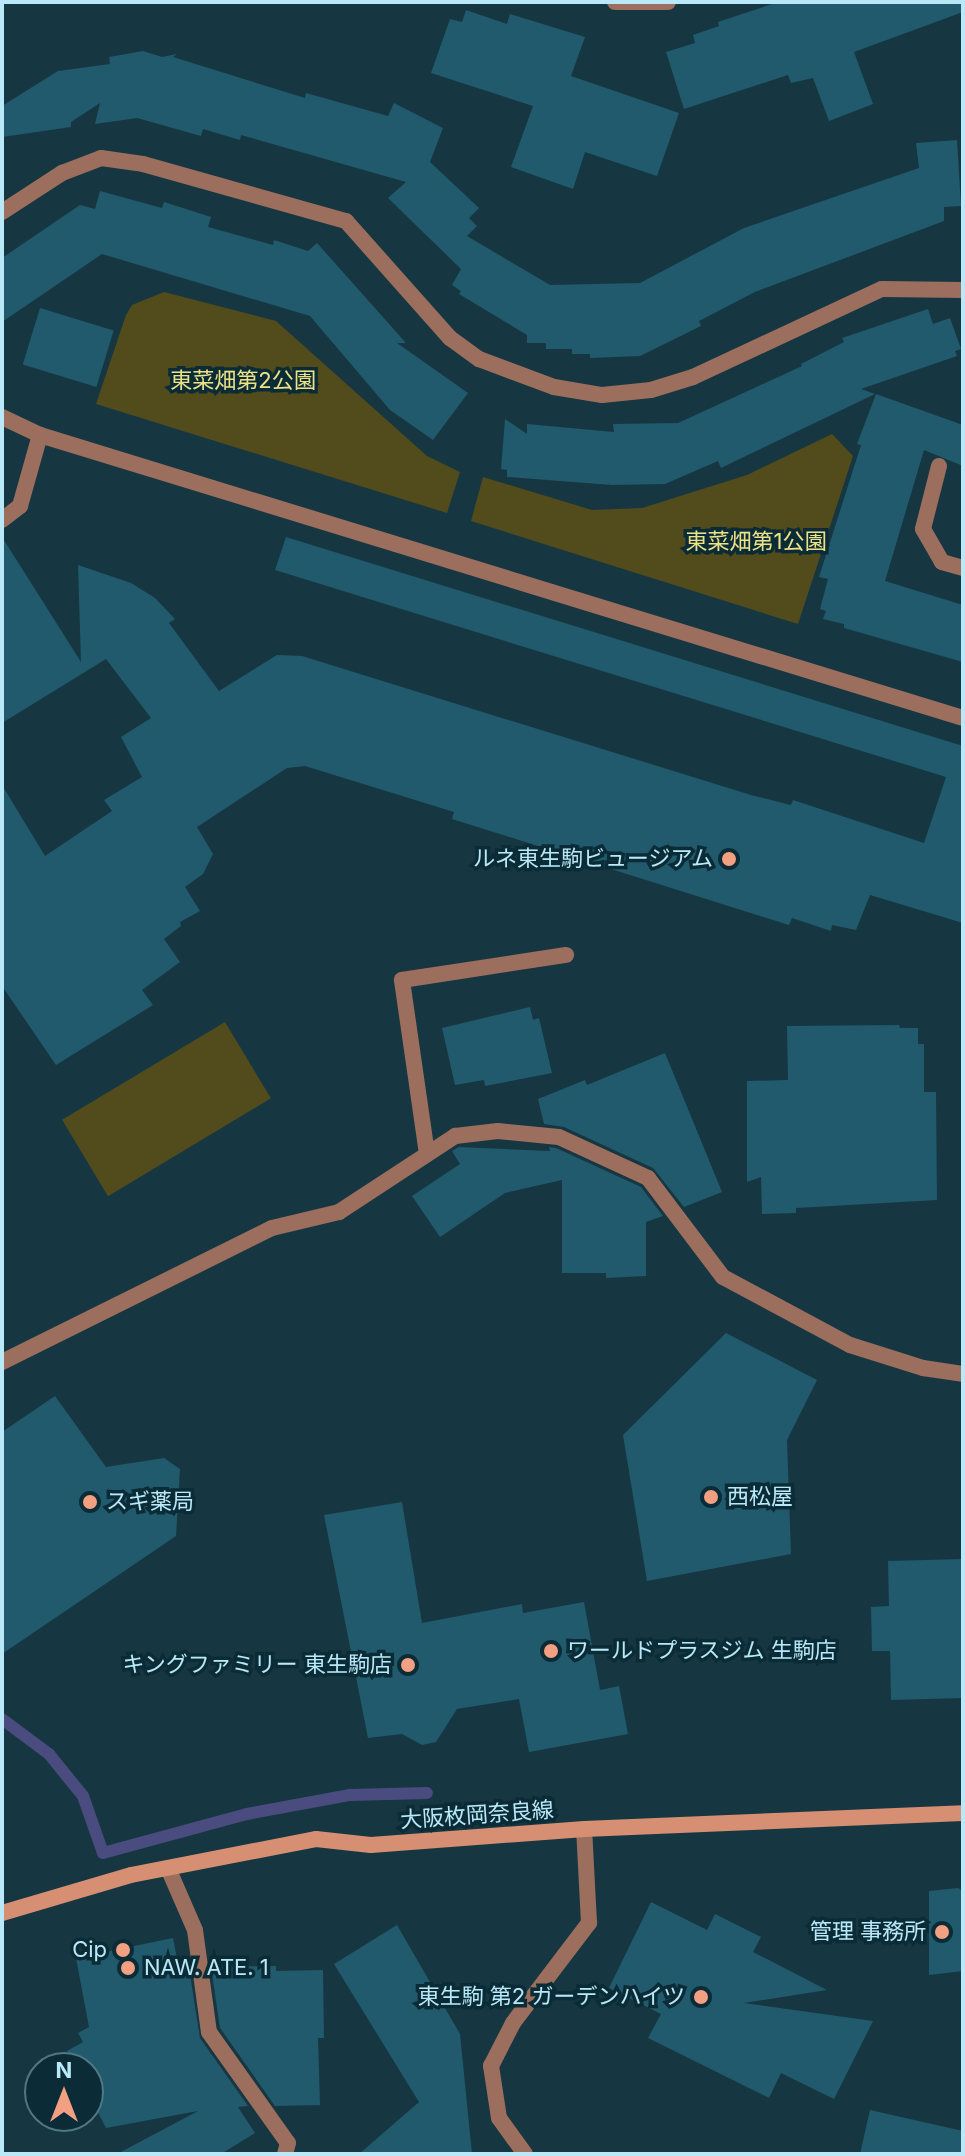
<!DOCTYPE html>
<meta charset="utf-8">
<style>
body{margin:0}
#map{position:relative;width:965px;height:2156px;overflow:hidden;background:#163741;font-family:Inter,"Noto Sans JP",sans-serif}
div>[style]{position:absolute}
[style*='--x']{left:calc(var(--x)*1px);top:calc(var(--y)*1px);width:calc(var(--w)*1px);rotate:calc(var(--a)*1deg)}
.green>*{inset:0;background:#524b1c;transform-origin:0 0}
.stream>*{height:12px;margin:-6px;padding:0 6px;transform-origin:6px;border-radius:6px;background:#4a4b7e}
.building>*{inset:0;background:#205a6c;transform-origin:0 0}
.minor>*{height:16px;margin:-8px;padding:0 8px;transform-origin:8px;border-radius:8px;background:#9c6e5d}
.secondary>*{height:16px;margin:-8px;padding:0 8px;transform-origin:8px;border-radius:8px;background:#d78f73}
.dots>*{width:22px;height:22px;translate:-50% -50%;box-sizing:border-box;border:4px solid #0b2c37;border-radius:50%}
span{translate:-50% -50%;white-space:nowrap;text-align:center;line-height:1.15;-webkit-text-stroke:7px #0b2c37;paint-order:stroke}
.park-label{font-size:22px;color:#ede186}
.poi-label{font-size:22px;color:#b9e8f8}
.right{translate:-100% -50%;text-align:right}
.left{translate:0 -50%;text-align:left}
.street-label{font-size:22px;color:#b9e8f8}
.frame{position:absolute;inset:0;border:4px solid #b9e8f8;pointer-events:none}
.north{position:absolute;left:24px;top:2052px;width:80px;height:80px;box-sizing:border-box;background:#0b2c37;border:2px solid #517784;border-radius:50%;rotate:0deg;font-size:22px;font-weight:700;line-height:32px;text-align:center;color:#b9e8f8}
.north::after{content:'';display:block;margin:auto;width:28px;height:36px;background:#f2a081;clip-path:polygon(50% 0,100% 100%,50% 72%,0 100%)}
</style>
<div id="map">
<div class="green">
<div style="clip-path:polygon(164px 292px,276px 321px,427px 456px,460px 472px,447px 513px,96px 404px,126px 315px,132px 305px)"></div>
<div style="clip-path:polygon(832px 434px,853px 456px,798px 624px,471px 521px,483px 477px,592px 510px,642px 508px,747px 475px)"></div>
<div style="left:225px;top:1022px;width:89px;height:190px;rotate:59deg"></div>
</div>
<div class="stream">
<div style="--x:2;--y:1719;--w:59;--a:36.7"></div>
<div style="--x:49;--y:1754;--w:54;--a:51"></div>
<div style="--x:83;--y:1796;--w:60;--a:70.7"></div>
<div style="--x:103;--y:1853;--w:149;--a:-15.2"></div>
<div style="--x:247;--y:1814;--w:105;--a:-10.5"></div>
<div style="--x:350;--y:1795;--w:77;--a:-1.5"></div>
</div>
<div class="building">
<div style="clip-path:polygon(778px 2px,963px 2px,963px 12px,854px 52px,873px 104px,829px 121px,813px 78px,791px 83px,788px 75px,684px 109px,666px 52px,695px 43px,693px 35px,719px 26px,718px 22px)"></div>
<div style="clip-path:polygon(466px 10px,507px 24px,510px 14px,585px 37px,571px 76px,679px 113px,657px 176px,585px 152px,573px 189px,511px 167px,533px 106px,431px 73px,450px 19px,462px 22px)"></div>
<div style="clip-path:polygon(143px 51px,162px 57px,177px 54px,173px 57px,305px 98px,306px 93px,388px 116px,394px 103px,443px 128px,430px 162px,479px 208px,469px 218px,477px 226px,467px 236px,550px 285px,640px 283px,744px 228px,919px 168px,916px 143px,957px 140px,961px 206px,944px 207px,944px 221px,755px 292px,699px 321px,701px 326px,640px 356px,590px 358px,590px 354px,572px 354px,572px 349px,546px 349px,546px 343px,527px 343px,527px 335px,459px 294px,461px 291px,452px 285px,461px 269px,388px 198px,406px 182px,241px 135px,240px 140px,203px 129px,201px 136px,137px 118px,95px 124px,100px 103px,71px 122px,71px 127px,2px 137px,2px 106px,58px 71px,110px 64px,109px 57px)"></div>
<div style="clip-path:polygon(100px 191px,162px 208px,164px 202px,211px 217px,208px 227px,273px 245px,274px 240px,308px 251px,317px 243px,406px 343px,397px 343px,468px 393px,433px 440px,390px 410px,310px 316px,102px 254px,2px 322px,2px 258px,80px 205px,95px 209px)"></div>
<div style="left:40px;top:308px;width:77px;height:59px;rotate:17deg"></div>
<div style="clip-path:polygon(928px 309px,933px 324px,950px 318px,961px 349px,955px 351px,957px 356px,861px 389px,875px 394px,721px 468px,718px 461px,665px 484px,612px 485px,507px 477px,507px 470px,501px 469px,505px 419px,527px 434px,527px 424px,614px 432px,613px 424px,678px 423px,802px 366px,801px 364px,844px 342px,842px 338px)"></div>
<div style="clip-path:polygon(876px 394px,963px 425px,963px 466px,924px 450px,885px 581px,963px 605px,963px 662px,844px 628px,844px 624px,823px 619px,826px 611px,820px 609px,828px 579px,819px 577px,861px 445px,857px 444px)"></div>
<div style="clip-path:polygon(2px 537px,81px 662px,78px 565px,131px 583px,155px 598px,175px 619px,169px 623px,219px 691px,277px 655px,302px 656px,751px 795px,791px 805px,793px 800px,924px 843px,946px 777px,275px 570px,286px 537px,963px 746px,963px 923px,870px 895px,856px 930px,832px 925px,831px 931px,792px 918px,789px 925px,452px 819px,454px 812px,305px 766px,287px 768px,197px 827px,213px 854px,203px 874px,185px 887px,200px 911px,180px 922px,181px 926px,164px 939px,180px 962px,142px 990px,153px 1005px,56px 1065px,2px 986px,2px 785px,45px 856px,112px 811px,104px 800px,142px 777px,121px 737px,151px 718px,106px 659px,2px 723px)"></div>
<div style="clip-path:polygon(530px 1007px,533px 1020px,539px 1018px,552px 1073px,485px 1086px,484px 1080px,455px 1085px,442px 1028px)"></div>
<div style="clip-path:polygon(899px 1025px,900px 1028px,918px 1028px,918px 1044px,924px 1044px,924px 1092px,936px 1092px,937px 1200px,796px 1208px,796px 1213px,762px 1214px,761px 1177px,747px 1182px,747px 1081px,788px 1080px,787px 1026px)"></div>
<div style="clip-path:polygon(665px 1053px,722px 1192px,684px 1207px,653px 1168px,564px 1127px,544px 1124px,538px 1099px,585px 1080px,587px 1085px)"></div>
<div style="clip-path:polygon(459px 1147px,550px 1151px,549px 1147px,556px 1148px,641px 1187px,663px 1216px,646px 1222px,646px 1276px,606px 1278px,606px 1273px,562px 1273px,562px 1180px,505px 1193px,440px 1237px,412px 1196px,460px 1164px,452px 1151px)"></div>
<div style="clip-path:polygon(726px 1333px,817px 1380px,787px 1440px,791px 1554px,647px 1581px,623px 1435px)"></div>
<div style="clip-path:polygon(55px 1396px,106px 1467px,164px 1458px,180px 1469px,176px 1536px,2px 1654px,2px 1432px)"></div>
<div style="clip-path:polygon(402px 1502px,422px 1623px,522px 1604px,523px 1613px,584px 1602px,600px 1690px,619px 1686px,628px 1734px,529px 1752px,519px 1699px,457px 1709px,436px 1742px,422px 1745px,402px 1734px,368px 1738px,324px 1515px)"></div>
<div style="clip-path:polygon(963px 1559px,963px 1698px,891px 1700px,890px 1651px,872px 1651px,871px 1607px,889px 1606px,888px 1561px)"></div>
<div style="clip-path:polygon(958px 1888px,963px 1891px,963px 1971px,929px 1975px,929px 1891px)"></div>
<div style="clip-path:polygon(651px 1902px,707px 1930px,715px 1914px,761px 1937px,753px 1952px,827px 1990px,744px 2003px,873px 2021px,834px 2099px,781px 2073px,769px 2098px,648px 2038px,661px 2014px,609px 1988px)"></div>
<div style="clip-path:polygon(397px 1925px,460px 2034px,472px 2154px,359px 2154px,419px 2102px,334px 1964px)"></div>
<div style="clip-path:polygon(173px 1938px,179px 1969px,189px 1968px,200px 2038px,248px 2106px,238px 2107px,255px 2133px,221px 2154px,117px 2154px,198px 2111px,106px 2128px,88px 2093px,88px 2068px,76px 2068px,67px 2051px,83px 2042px,78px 2033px,89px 2027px,76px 1958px)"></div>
<div style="clip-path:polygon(276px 1966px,276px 1971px,323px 1970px,324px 2038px,318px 2038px,320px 2105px,275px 2106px,220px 2028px,211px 1967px)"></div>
<div style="clip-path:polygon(870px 2110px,963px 2131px,963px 2154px,860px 2154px)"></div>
</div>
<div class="minor">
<div style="--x:615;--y:2;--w:53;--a:0"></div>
<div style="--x:2;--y:212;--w:72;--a:-33"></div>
<div style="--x:62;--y:173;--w:42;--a:-21"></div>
<div style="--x:101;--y:158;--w:42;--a:8.1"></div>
<div style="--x:143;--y:164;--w:211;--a:15.7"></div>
<div style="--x:346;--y:221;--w:157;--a:48.4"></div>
<div style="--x:450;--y:338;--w:36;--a:36"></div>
<div style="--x:479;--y:359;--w:80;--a:20.5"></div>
<div style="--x:554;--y:387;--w:49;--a:9.5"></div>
<div style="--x:602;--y:395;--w:49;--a:-5.8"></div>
<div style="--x:651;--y:390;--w:44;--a:-17.2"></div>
<div style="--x:693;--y:377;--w:208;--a:-25"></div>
<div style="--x:882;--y:289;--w:81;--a:0.7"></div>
<div style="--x:2;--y:417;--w:42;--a:25.3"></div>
<div style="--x:40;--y:435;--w:965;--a:17.05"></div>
<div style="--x:939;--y:466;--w:65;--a:104.3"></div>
<div style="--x:923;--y:529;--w:38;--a:60"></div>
<div style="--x:942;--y:562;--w:22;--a:16"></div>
<div style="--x:2;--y:520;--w:23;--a:-38"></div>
<div style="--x:20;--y:506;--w:74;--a:-74.3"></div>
<div style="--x:427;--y:1154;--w:176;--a:-98.2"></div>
<div style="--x:402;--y:980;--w:166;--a:-8.7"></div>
<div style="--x:2;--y:1362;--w:301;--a:-26.4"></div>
<div style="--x:272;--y:1228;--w:69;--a:-13.4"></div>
<div style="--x:339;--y:1212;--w:139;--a:-33.2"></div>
<div style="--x:455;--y:1136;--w:43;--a:-6.6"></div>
<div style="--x:498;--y:1131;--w:61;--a:5.6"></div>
<div style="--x:559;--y:1137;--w:98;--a:24.7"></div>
<div style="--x:648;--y:1178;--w:124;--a:52.9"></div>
<div style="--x:723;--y:1277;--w:144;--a:28.2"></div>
<div style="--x:850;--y:1345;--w:77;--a:17.5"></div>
<div style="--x:923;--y:1368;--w:40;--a:8.5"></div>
<div style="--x:168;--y:1868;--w:68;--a:66.5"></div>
<div style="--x:195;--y:1930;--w:103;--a:82.2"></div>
<div style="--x:209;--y:2032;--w:136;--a:54.6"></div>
<div style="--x:288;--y:2143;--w:11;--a:105"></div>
<div style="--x:525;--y:2154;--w:44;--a:-125.8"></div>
<div style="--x:499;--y:2118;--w:53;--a:-98.7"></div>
<div style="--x:491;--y:2066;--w:48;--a:-62.9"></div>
<div style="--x:513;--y:2023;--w:126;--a:-52.8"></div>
<div style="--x:589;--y:1923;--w:94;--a:-93"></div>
</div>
<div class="secondary">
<div style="--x:2;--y:1913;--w:134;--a:-16.4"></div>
<div style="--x:131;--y:1875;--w:188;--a:-11"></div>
<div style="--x:316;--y:1839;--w:55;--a:6.2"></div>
<div style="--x:371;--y:1845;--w:214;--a:-4.3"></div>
<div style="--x:584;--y:1829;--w:379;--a:-2.4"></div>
</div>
<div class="dots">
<div style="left:729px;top:859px;background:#f2a081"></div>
<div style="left:711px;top:1497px;background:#f2a081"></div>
<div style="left:90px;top:1502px;background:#f2a081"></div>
<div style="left:551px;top:1651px;background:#f2a081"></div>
<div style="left:408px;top:1665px;background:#f2a081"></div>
<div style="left:942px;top:1932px;background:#f2a081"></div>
<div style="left:123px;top:1950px;background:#f2a081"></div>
<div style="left:128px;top:1968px;background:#f2a081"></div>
<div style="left:701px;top:1997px;background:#f2a081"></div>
</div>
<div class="park-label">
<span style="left:243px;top:381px">東菜畑第2公園</span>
<span style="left:756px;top:542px">東菜畑第1公園</span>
</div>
<div class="poi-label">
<span class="right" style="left:713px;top:859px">ルネ東生駒ビュージアム</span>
<span class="left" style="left:727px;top:1497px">西松屋</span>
<span class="left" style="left:106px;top:1502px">スギ薬局</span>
<span class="left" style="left:567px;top:1651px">ワールドプラスジム 生駒店</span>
<span class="right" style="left:392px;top:1665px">キングファミリー 東生駒店</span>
<span class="right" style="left:926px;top:1932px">管理 事務所</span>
<span class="right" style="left:107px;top:1950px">Cip</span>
<span class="left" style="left:144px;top:1968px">NAW. ATE. 1</span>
<span class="right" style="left:685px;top:1997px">東生駒 第2 ガーデンハイツ</span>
</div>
<div class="street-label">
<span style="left:477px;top:1815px;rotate:-4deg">大阪枚岡奈良線</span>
</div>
<div class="frame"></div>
<div class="north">N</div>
</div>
